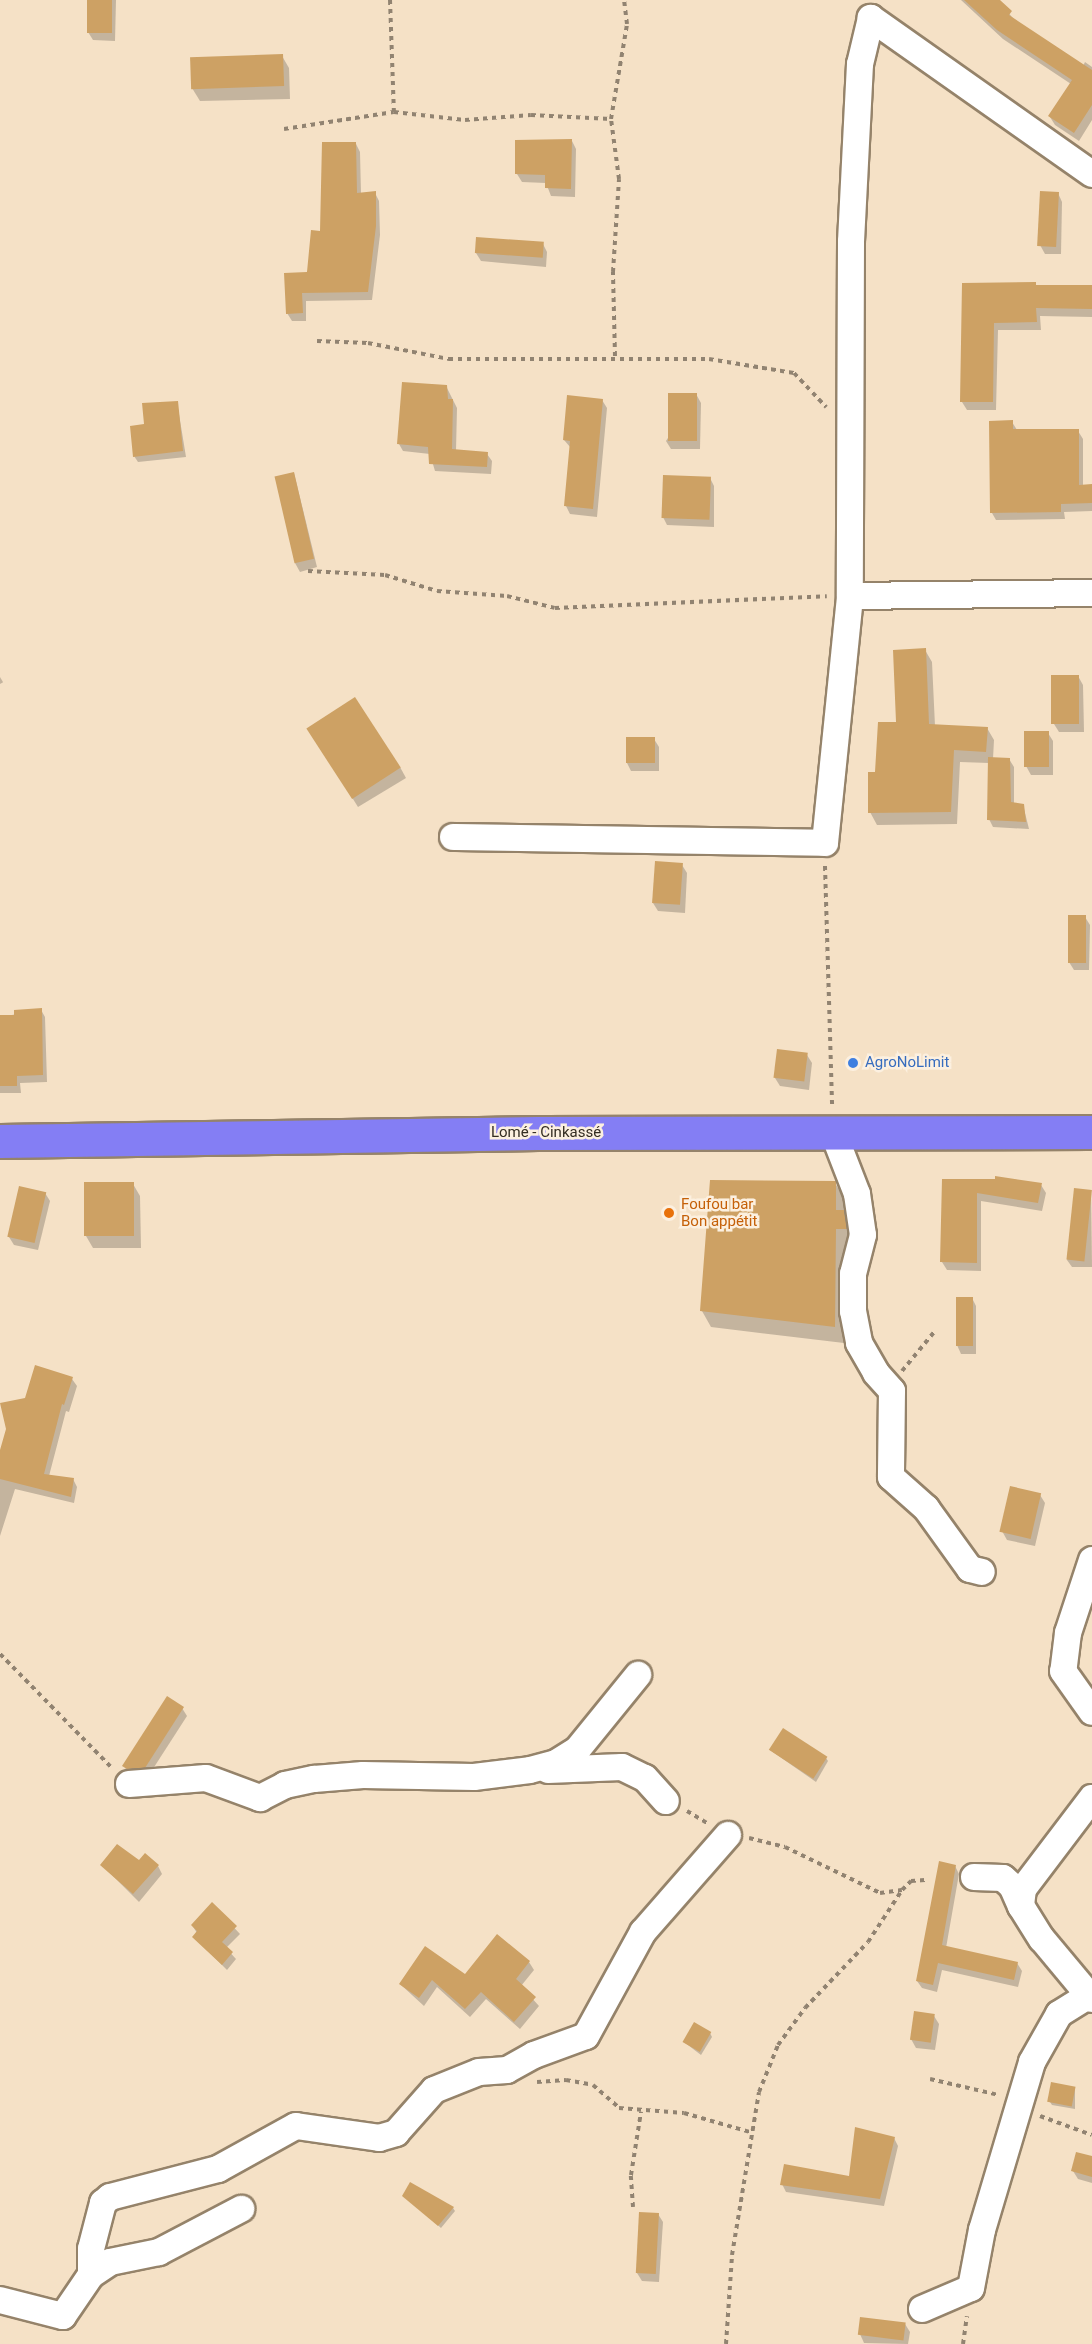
<!DOCTYPE html>
<meta charset="utf-8">
<style>
body{margin:0}
#map{position:relative;width:1092px;height:2344px;overflow:hidden;background:#f5e1c6;font-family:Roboto,sans-serif}
div>[style]{position:absolute}
[style*='--x']{left:calc(var(--x)*1px);top:calc(var(--y)*1px);width:calc(var(--w)*1px);rotate:calc(var(--a)*1deg)}
.shadow>*{inset:0;background:#0003;transform-origin:0 0}
.building>*{inset:0;background:#cda164;transform-origin:0 0}
.path>*{height:4px;margin-top:-2px;transform-origin:0;background:repeating-linear-gradient(90deg,#918371 0 4.5px,transparent 0 9px)}
.roads{filter:drop-shadow(2px 0 #95836a) drop-shadow(-2px 0 #95836a) drop-shadow(0 2px #95836a) drop-shadow(0 -2px #95836a)}
.minor>*{height:26px;margin:-13px;padding:0 13px;transform-origin:13px;border-radius:13px;background:#fff}
.highway>*{height:33px;margin:-16.5px;padding:0 16.5px;transform-origin:16.5px;border-radius:16.5px;background:#847ef4}
.dots>*{width:16px;height:16px;translate:-50% -50%;box-sizing:border-box;border:3px solid #fcf0e0;border-radius:50%}
span{translate:-50% -50%;white-space:nowrap;text-align:center;line-height:1.15;-webkit-text-stroke:5px #fcf0e0;paint-order:stroke}
.shop-label{font-size:15px;color:#366cbe}
.left{translate:0 -50%;text-align:left}
.street-label{font-size:15px;color:#342d22}
.food-label{font-size:15px;color:#c56008}
</style>
<div id="map">
<div class="shadow">
<div style="clip-path:polygon(89px 0,116px 0,115px 41px,93px 40px,88px 32px)"></div>
<div style="clip-path:polygon(961px 0,998px 0,1016px 22px,1083px 66px,1085px 62px,1092px 67px,1092px 120px,1079px 141px,1055px 125px,1050px 117px,1071px 84px,1003px 39px)"></div>
<div style="clip-path:polygon(282px 56px,289px 68px,290px 99px,200px 101px,192px 88px)"></div>
<div style="clip-path:polygon(572px 141px,576px 149px,575px 197px,551px 196px,546px 183px,522px 182px,517px 174px)"></div>
<div style="clip-path:polygon(356px 144px,360px 152px,361px 194px,375px 193px,379px 201px,380px 235px,372px 300px,306px 301px,306px 321px,292px 321px,287px 313px,308px 274px)"></div>
<div style="clip-path:polygon(1058px 193px,1062px 202px,1061px 254px,1045px 254px,1040px 245px)"></div>
<div style="clip-path:polygon(543px 244px,547px 252px,546px 267px,481px 261px,476px 253px)"></div>
<div style="clip-path:polygon(963px 284px,1092px 287px,1092px 317px,1040px 316px,1041px 330px,998px 330px,996px 410px,967px 410px,962px 402px)"></div>
<div style="clip-path:polygon(446px 386px,457px 408px,456px 451px,487px 454px,492px 461px,491px 474px,435px 471px,430px 454px,403px 451px,399px 444px)"></div>
<div style="clip-path:polygon(696px 394px,701px 403px,700px 449px,671px 449px,666px 441px)"></div>
<div style="clip-path:polygon(602px 400px,607px 408px,597px 517px,570px 514px,566px 506px,571px 448px,564px 440px)"></div>
<div style="clip-path:polygon(177px 402px,186px 457px,138px 462px,134px 456px,146px 426px)"></div>
<div style="clip-path:polygon(1012px 422px,1017px 430px,1078px 431px,1083px 439px,1083px 486px,1092px 485px,1092px 511px,1064px 512px,1065px 519px,996px 520px,992px 513px)"></div>
<div style="clip-path:polygon(294px 473px,317px 567px,300px 572px,295px 563px)"></div>
<div style="clip-path:polygon(710px 478px,714px 486px,714px 527px,667px 525px,663px 517px)"></div>
<div style="clip-path:polygon(925px 650px,932px 662px,935px 726px,987px 728px,994px 740px,993px 759px,1009px 759px,1014px 767px,1014px 804px,1023px 805px,1029px 829px,993px 827px,989px 819px,989px 763px,960px 762px,957px 824px,877px 825px,870px 812px,877px 774px)"></div>
<div style="clip-path:polygon(1078px 676px,1083px 685px,1084px 732px,1059px 732px,1054px 724px)"></div>
<div style="left:0;top:677px;width:6px;height:64px;rotate:59deg"></div>
<div style="clip-path:polygon(1048px 733px,1053px 741px,1053px 775px,1031px 775px,1026px 766px)"></div>
<div style="clip-path:polygon(654px 739px,659px 747px,659px 771px,631px 771px,627px 763px)"></div>
<div style="clip-path:polygon(316px 740px,400px 767px,406px 778px,358px 807px)"></div>
<div style="clip-path:polygon(682px 865px,687px 873px,685px 913px,658px 911px,653px 903px)"></div>
<div style="clip-path:polygon(1085px 917px,1090px 925px,1089px 970px,1074px 970px,1069px 962px)"></div>
<div style="clip-path:polygon(41px 1010px,45px 1017px,47px 1082px,20px 1083px,21px 1093px,0 1093px,0 1017px)"></div>
<div style="clip-path:polygon(807px 1055px,812px 1063px,809px 1090px,780px 1086px,775px 1078px)"></div>
<div style="clip-path:polygon(943px 1180px,1041px 1185px,1046px 1193px,1042px 1211px,981px 1201px,981px 1271px,947px 1270px,942px 1262px)"></div>
<div style="clip-path:polygon(835px 1183px,845px 1200px,845px 1214px,853px 1229px,855px 1245px,845px 1245px,844px 1343px,711px 1327px,702px 1311px)"></div>
<div style="clip-path:polygon(133px 1184px,140px 1196px,141px 1248px,93px 1248px,86px 1236px)"></div>
<div style="clip-path:polygon(1091px 1191px,1092px 1267px,1072px 1267px,1067px 1260px)"></div>
<div style="clip-path:polygon(45px 1193px,50px 1201px,38px 1250px,14px 1245px,9px 1237px)"></div>
<div style="clip-path:polygon(972px 1298px,976px 1306px,976px 1354px,961px 1354px,957px 1345px)"></div>
<div style="clip-path:polygon(72px 1379px,77px 1386px,69px 1412px,66px 1411px,49px 1476px,73px 1479px,77px 1487px,74px 1503px,15px 1489px,0 1536px,0 1457px,26px 1399px)"></div>
<div style="clip-path:polygon(1040px 1495px,1045px 1503px,1035px 1546px,1007px 1540px,1002px 1531px)"></div>
<div style="clip-path:polygon(182px 1708px,187px 1716px,149px 1775px,129px 1774px,124px 1766px)"></div>
<div style="clip-path:polygon(770px 1750px,826px 1758px,828px 1761px,816px 1782px)"></div>
<div style="clip-path:polygon(102px 1865px,158px 1866px,162px 1874px,139px 1902px)"></div>
<div style="clip-path:polygon(955px 1866px,959px 1874px,946px 1948px,1017px 1963px,1022px 1971px,1018px 1987px,942px 1970px,937px 1992px,922px 1988px,917px 1981px)"></div>
<div style="clip-path:polygon(212px 1904px,240px 1934px,226px 1948px,236px 1959px,227px 1970px,194px 1937px,197px 1933px,192px 1925px)"></div>
<div style="clip-path:polygon(425px 1948px,465px 1976px,529px 1962px,534px 1970px,521px 1986px,539px 2006px,520px 2029px,486px 1999px,470px 2017px,437px 1987px,424px 2006px,400px 1984px)"></div>
<div style="clip-path:polygon(934px 2016px,939px 2024px,935px 2050px,916px 2048px,911px 2039px)"></div>
<div style="clip-path:polygon(710px 2033px,712px 2037px,701px 2055px,684px 2042px)"></div>
<div style="clip-path:polygon(1075px 2088px,1075px 2109px,1052px 2105px,1050px 2102px)"></div>
<div style="clip-path:polygon(894px 2138px,898px 2146px,884px 2206px,786px 2192px,782px 2184px,850px 2178px)"></div>
<div style="clip-path:polygon(1092px 2157px,1092px 2183px,1078px 2179px,1073px 2171px)"></div>
<div style="clip-path:polygon(404px 2196px,453px 2208px,455px 2211px,441px 2228px)"></div>
<div style="clip-path:polygon(658px 2214px,663px 2222px,659px 2282px,642px 2281px,637px 2273px)"></div>
<div style="clip-path:polygon(905px 2324px,910px 2332px,908px 2344px,864px 2343px,860px 2334px)"></div>
</div>
<div class="building">
<div style="left:87px;top:0;width:25px;height:33px"></div>
<div style="clip-path:polygon(964px 0,1000px 0,1012px 11px,1009px 15px,1092px 70px,1092px 105px,1074px 133px,1048px 116px,1072px 80px,997px 30px)"></div>
<div style="left:283px;top:54px;width:32px;height:93px;rotate:88deg"></div>
<div style="clip-path:polygon(572px 139px,571px 189px,545px 188px,545px 175px,515px 174px,515px 140px)"></div>
<div style="clip-path:polygon(322px 142px,356px 142px,357px 193px,376px 191px,376px 226px,368px 292px,302px 293px,303px 313px,286px 314px,284px 273px,307px 272px,311px 230px,320px 231px)"></div>
<div style="left:1040px;top:191px;width:19px;height:55px;rotate:3deg"></div>
<div style="left:476px;top:237px;width:68px;height:16px;rotate:4deg"></div>
<div style="clip-path:polygon(1036px 282px,1036px 285px,1092px 285px,1092px 309px,1036px 308px,1037px 322px,994px 323px,993px 402px,960px 402px,962px 283px)"></div>
<div style="clip-path:polygon(402px 382px,447px 385px,448px 399px,453px 399px,452px 449px,488px 452px,487px 467px,429px 464px,428px 447px,397px 444px)"></div>
<div style="left:668px;top:393px;width:29px;height:48px"></div>
<div style="clip-path:polygon(567px 395px,603px 399px,593px 509px,564px 506px,570px 441px,563px 440px)"></div>
<div style="clip-path:polygon(178px 401px,183px 451px,133px 457px,130px 426px,144px 424px,142px 403px)"></div>
<div style="clip-path:polygon(1013px 420px,1013px 429px,1079px 429px,1079px 485px,1092px 484px,1092px 503px,1061px 504px,1061px 512px,990px 513px,989px 421px)"></div>
<div style="left:294px;top:472px;width:89px;height:20px;rotate:77deg"></div>
<div style="left:663px;top:475px;width:48px;height:43px;rotate:2deg"></div>
<div style="clip-path:polygon(926px 648px,929px 724px,988px 727px,986px 752px,954px 750px,951px 812px,868px 813px,868px 772px,875px 772px,878px 722px,896px 722px,893px 650px)"></div>
<div style="left:1051px;top:675px;width:28px;height:49px"></div>
<div style="left:355px;top:697px;width:84px;height:58px;rotate:57deg"></div>
<div style="left:1024px;top:731px;width:25px;height:36px"></div>
<div style="left:626px;top:737px;width:29px;height:26px"></div>
<div style="clip-path:polygon(988px 757px,1010px 758px,1011px 802px,1024px 804px,1026px 822px,987px 820px)"></div>
<div style="left:655px;top:861px;width:28px;height:42px;rotate:4deg"></div>
<div style="left:1068px;top:915px;width:18px;height:48px"></div>
<div style="clip-path:polygon(42px 1008px,43px 1075px,17px 1076px,17px 1086px,0 1086px,0 1015px,14px 1015px,14px 1010px)"></div>
<div style="left:777px;top:1049px;width:31px;height:29px;rotate:7deg"></div>
<div style="clip-path:polygon(995px 1176px,1042px 1183px,1038px 1203px,977px 1193px,977px 1263px,940px 1262px,942px 1179px,995px 1179px)"></div>
<div style="clip-path:polygon(710px 1180px,836px 1181px,836px 1210px,844px 1210px,847px 1229px,836px 1229px,835px 1327px,700px 1311px)"></div>
<div style="left:84px;top:1182px;width:50px;height:54px"></div>
<div style="left:19px;top:1186px;width:28px;height:52px;rotate:13deg"></div>
<div style="left:1074px;top:1188px;width:18px;height:72px;rotate:6deg"></div>
<div style="left:956px;top:1297px;width:17px;height:49px"></div>
<div style="clip-path:polygon(35px 1365px,73px 1377px,64px 1405px,62px 1404px,44px 1474px,74px 1478px,71px 1497px,0 1479px,0 1450px,6px 1429px,0 1403px,25px 1398px)"></div>
<div style="left:1010px;top:1486px;width:32px;height:47px;rotate:13deg"></div>
<div style="clip-path:polygon(167px 1696px,184px 1707px,145px 1768px,127px 1769px,122px 1766px)"></div>
<div style="left:783px;top:1728px;width:53px;height:26px;rotate:33deg"></div>
<div style="clip-path:polygon(117px 1844px,139px 1860px,145px 1853px,159px 1865px,133px 1894px,100px 1865px)"></div>
<div style="clip-path:polygon(939px 1861px,956px 1865px,942px 1945px,1018px 1962px,1014px 1980px,938px 1963px,933px 1985px,916px 1981px)"></div>
<div style="clip-path:polygon(212px 1902px,237px 1926px,222px 1942px,233px 1952px,222px 1965px,192px 1937px,197px 1931px,191px 1925px)"></div>
<div style="clip-path:polygon(497px 1934px,530px 1961px,516px 1979px,536px 1997px,514px 2022px,481px 1992px,465px 2009px,432px 1980px,419px 1998px,399px 1984px,425px 1946px,465px 1974px)"></div>
<div style="left:914px;top:2011px;width:21px;height:29px;rotate:8deg"></div>
<div style="left:694px;top:2022px;width:20px;height:23px;rotate:30deg"></div>
<div style="left:1051px;top:2082px;width:25px;height:20px;rotate:11deg"></div>
<div style="clip-path:polygon(855px 2127px,895px 2137px,880px 2199px,780px 2185px,784px 2164px,849px 2176px)"></div>
<div style="clip-path:polygon(1076px 2152px,1092px 2156px,1092px 2177px,1071px 2171px)"></div>
<div style="clip-path:polygon(410px 2182px,454px 2207px,438px 2226px,402px 2196px)"></div>
<div style="left:639px;top:2212px;width:20px;height:61px;rotate:3deg"></div>
<div style="left:860px;top:2317px;width:46px;height:18px;rotate:7deg"></div>
</div>
<div class="path">
<div style="--x:390;--y:0;--w:112;--a:88"></div>
<div style="--x:284;--y:129;--w:111;--a:-8.8"></div>
<div style="--x:394;--y:112;--w:71;--a:6.4"></div>
<div style="--x:465;--y:120;--w:66;--a:-4.3"></div>
<div style="--x:531;--y:115;--w:80;--a:2.9"></div>
<div style="--x:317;--y:341;--w:51;--a:2.2"></div>
<div style="--x:368;--y:343;--w:83;--a:11.2"></div>
<div style="--x:449;--y:359;--w:260;--a:0"></div>
<div style="--x:709;--y:359;--w:86;--a:9.4"></div>
<div style="--x:794;--y:373;--w:47;--a:46.7"></div>
<div style="--x:615;--y:356;--w:84;--a:-91.4"></div>
<div style="--x:613;--y:272;--w:93;--a:-86.3"></div>
<div style="--x:619;--y:179;--w:61;--a:-97.6"></div>
<div style="--x:611;--y:119;--w:96;--a:-80.4"></div>
<div style="--x:627;--y:24;--w:24;--a:-97"></div>
<div style="--x:308;--y:571;--w:77;--a:3"></div>
<div style="--x:385;--y:575;--w:54;--a:17.1"></div>
<div style="--x:437;--y:591;--w:70;--a:4.1"></div>
<div style="--x:507;--y:596;--w:49;--a:14"></div>
<div style="--x:555;--y:608;--w:272;--a:-2.5"></div>
<div style="--x:825;--y:866;--w:242;--a:88.3"></div>
<div style="--x:902;--y:1371;--w:52;--a:-50.5"></div>
<div style="--x:0;--y:1654;--w:161;--a:45.5"></div>
<div style="--x:687;--y:1811;--w:26;--a:31"></div>
<div style="--x:749;--y:1838;--w:37;--a:14"></div>
<div style="--x:785;--y:1847;--w:106;--a:25.8"></div>
<div style="--x:880;--y:1893;--w:22;--a:-8"></div>
<div style="--x:902;--y:1890;--w:13;--a:-45"></div>
<div style="--x:911;--y:1881;--w:14;--a:-4"></div>
<div style="--x:930;--y:2079;--w:71;--a:13.1"></div>
<div style="--x:537;--y:2082;--w:29;--a:-4"></div>
<div style="--x:566;--y:2080;--w:27;--a:10"></div>
<div style="--x:593;--y:2085;--w:35;--a:41"></div>
<div style="--x:619;--y:2108;--w:65;--a:4.4"></div>
<div style="--x:684;--y:2113;--w:69;--a:16.1"></div>
<div style="--x:1040;--y:2116;--w:55;--a:20.1"></div>
<div style="--x:633;--y:2207;--w:32;--a:-94"></div>
<div style="--x:631;--y:2175;--w:64;--a:-81"></div>
<div style="--x:726;--y:2344;--w:89;--a:-86.1"></div>
<div style="--x:732;--y:2255;--w:165;--a:-80.6"></div>
<div style="--x:759;--y:2092;--w:51;--a:-68"></div>
<div style="--x:778;--y:2045;--w:46;--a:-53.9"></div>
<div style="--x:805;--y:2008;--w:91;--a:-46.3"></div>
<div style="--x:868;--y:1942;--w:62;--a:-56.8"></div>
<div style="--x:963;--y:2344;--w:28;--a:-82"></div>
</div>
<div class="roads">
<div class="minor">
<div style="--x:1092;--y:174;--w:271;--a:-144.8"></div>
<div style="--x:871;--y:18;--w:47;--a:103.4"></div>
<div style="--x:860;--y:64;--w:178;--a:92.9"></div>
<div style="--x:851;--y:242;--w:354;--a:90.2"></div>
<div style="--x:850;--y:596;--w:242;--a:-0.7"></div>
<div style="--x:453;--y:837;--w:372;--a:0.9"></div>
<div style="--x:825;--y:843;--w:248;--a:-84.2"></div>
<div style="--x:833;--y:1132;--w:66;--a:68.8"></div>
<div style="--x:857;--y:1194;--w:41;--a:81.7"></div>
<div style="--x:863;--y:1235;--w:40;--a:104.4"></div>
<div style="--x:853;--y:1274;--w:37;--a:90"></div>
<div style="--x:853;--y:1311;--w:33;--a:79"></div>
<div style="--x:859;--y:1343;--w:34;--a:60"></div>
<div style="--x:876;--y:1373;--w:24;--a:48"></div>
<div style="--x:892;--y:1391;--w:86;--a:90.7"></div>
<div style="--x:891;--y:1477;--w:47;--a:41.5"></div>
<div style="--x:926;--y:1508;--w:75;--a:54.2"></div>
<div style="--x:970;--y:1569;--w:12;--a:14"></div>
<div style="--x:1092;--y:1560;--w:77;--a:108.2"></div>
<div style="--x:1068;--y:1633;--w:38;--a:97"></div>
<div style="--x:1063;--y:1671;--w:50;--a:54.7"></div>
<div style="--x:548;--y:1770;--w:74;--a:-2.3"></div>
<div style="--x:622;--y:1767;--w:25;--a:26"></div>
<div style="--x:645;--y:1778;--w:31;--a:48"></div>
<div style="--x:129;--y:1784;--w:77;--a:-4.5"></div>
<div style="--x:206;--y:1778;--w:58;--a:20.3"></div>
<div style="--x:260;--y:1798;--w:28;--a:-27"></div>
<div style="--x:285;--y:1785;--w:30;--a:-12"></div>
<div style="--x:314;--y:1779;--w:49;--a:-4.7"></div>
<div style="--x:363;--y:1775;--w:111;--a:1"></div>
<div style="--x:474;--y:1777;--w:56;--a:-7.1"></div>
<div style="--x:530;--y:1770;--w:27;--a:-15"></div>
<div style="--x:556;--y:1763;--w:25;--a:-32"></div>
<div style="--x:577;--y:1750;--w:97;--a:-50.9"></div>
<div style="--x:1092;--y:1798;--w:114;--a:127.2"></div>
<div style="--x:1023;--y:1889;--w:17;--a:97"></div>
<div style="--x:1021;--y:1906;--w:39;--a:58"></div>
<div style="--x:1042;--y:1939;--w:78;--a:50.2"></div>
<div style="--x:974;--y:1877;--w:29;--a:2"></div>
<div style="--x:1003;--y:1878;--w:12;--a:42"></div>
<div style="--x:1012;--y:1886;--w:22;--a:66"></div>
<div style="--x:91;--y:2275;--w:26;--a:-90"></div>
<div style="--x:91;--y:2249;--w:48;--a:-75.4"></div>
<div style="--x:103;--y:2203;--w:9;--a:-41"></div>
<div style="--x:110;--y:2197;--w:112;--a:-14.5"></div>
<div style="--x:218;--y:2169;--w:89;--a:-28.9"></div>
<div style="--x:296;--y:2126;--w:84;--a:8.2"></div>
<div style="--x:379;--y:2138;--w:18;--a:-16"></div>
<div style="--x:396;--y:2133;--w:57;--a:-48.5"></div>
<div style="--x:434;--y:2090;--w:48;--a:-21.8"></div>
<div style="--x:479;--y:2072;--w:28;--a:-4"></div>
<div style="--x:507;--y:2070;--w:31;--a:-29"></div>
<div style="--x:534;--y:2055;--w:55;--a:-20.1"></div>
<div style="--x:586;--y:2036;--w:119;--a:-61.3"></div>
<div style="--x:643;--y:1932;--w:129;--a:-48.8"></div>
<div style="--x:0;--y:2300;--w:65;--a:14.3"></div>
<div style="--x:63;--y:2316;--w:50;--a:-55.7"></div>
<div style="--x:91;--y:2275;--w:23;--a:-34"></div>
<div style="--x:110;--y:2262;--w:50;--a:-11.5"></div>
<div style="--x:159;--y:2252;--w:93;--a:-27.7"></div>
<div style="--x:922;--y:2309;--w:53;--a:-23.2"></div>
<div style="--x:971;--y:2288;--w:59;--a:-79.3"></div>
<div style="--x:982;--y:2230;--w:175;--a:-73.4"></div>
<div style="--x:1032;--y:2062;--w:55;--a:-60.6"></div>
<div style="--x:1059;--y:2014;--w:36;--a:-32"></div>
</div>
<div class="highway">
<div style="--x:0;--y:1141;--w:538;--a:-0.85"></div>
<div style="--x:538;--y:1133;--w:554;--a:-0.1"></div>
</div>
</div>
<div class="dots">
<div style="left:853px;top:1063px;background:#3f7fe0"></div>
<div style="left:669px;top:1213px;background:#e8710a"></div>
</div>
<div class="shop-label">
<span class="left" style="left:865px;top:1063px">AgroNoLimit</span>
</div>
<div class="street-label">
<span style="left:546px;top:1133px">Lomé - Cinkassé</span>
</div>
<div class="food-label">
<span class="left" style="left:681px;top:1213px">Foufou bar<br>Bon appétit</span>
</div>
</div>
